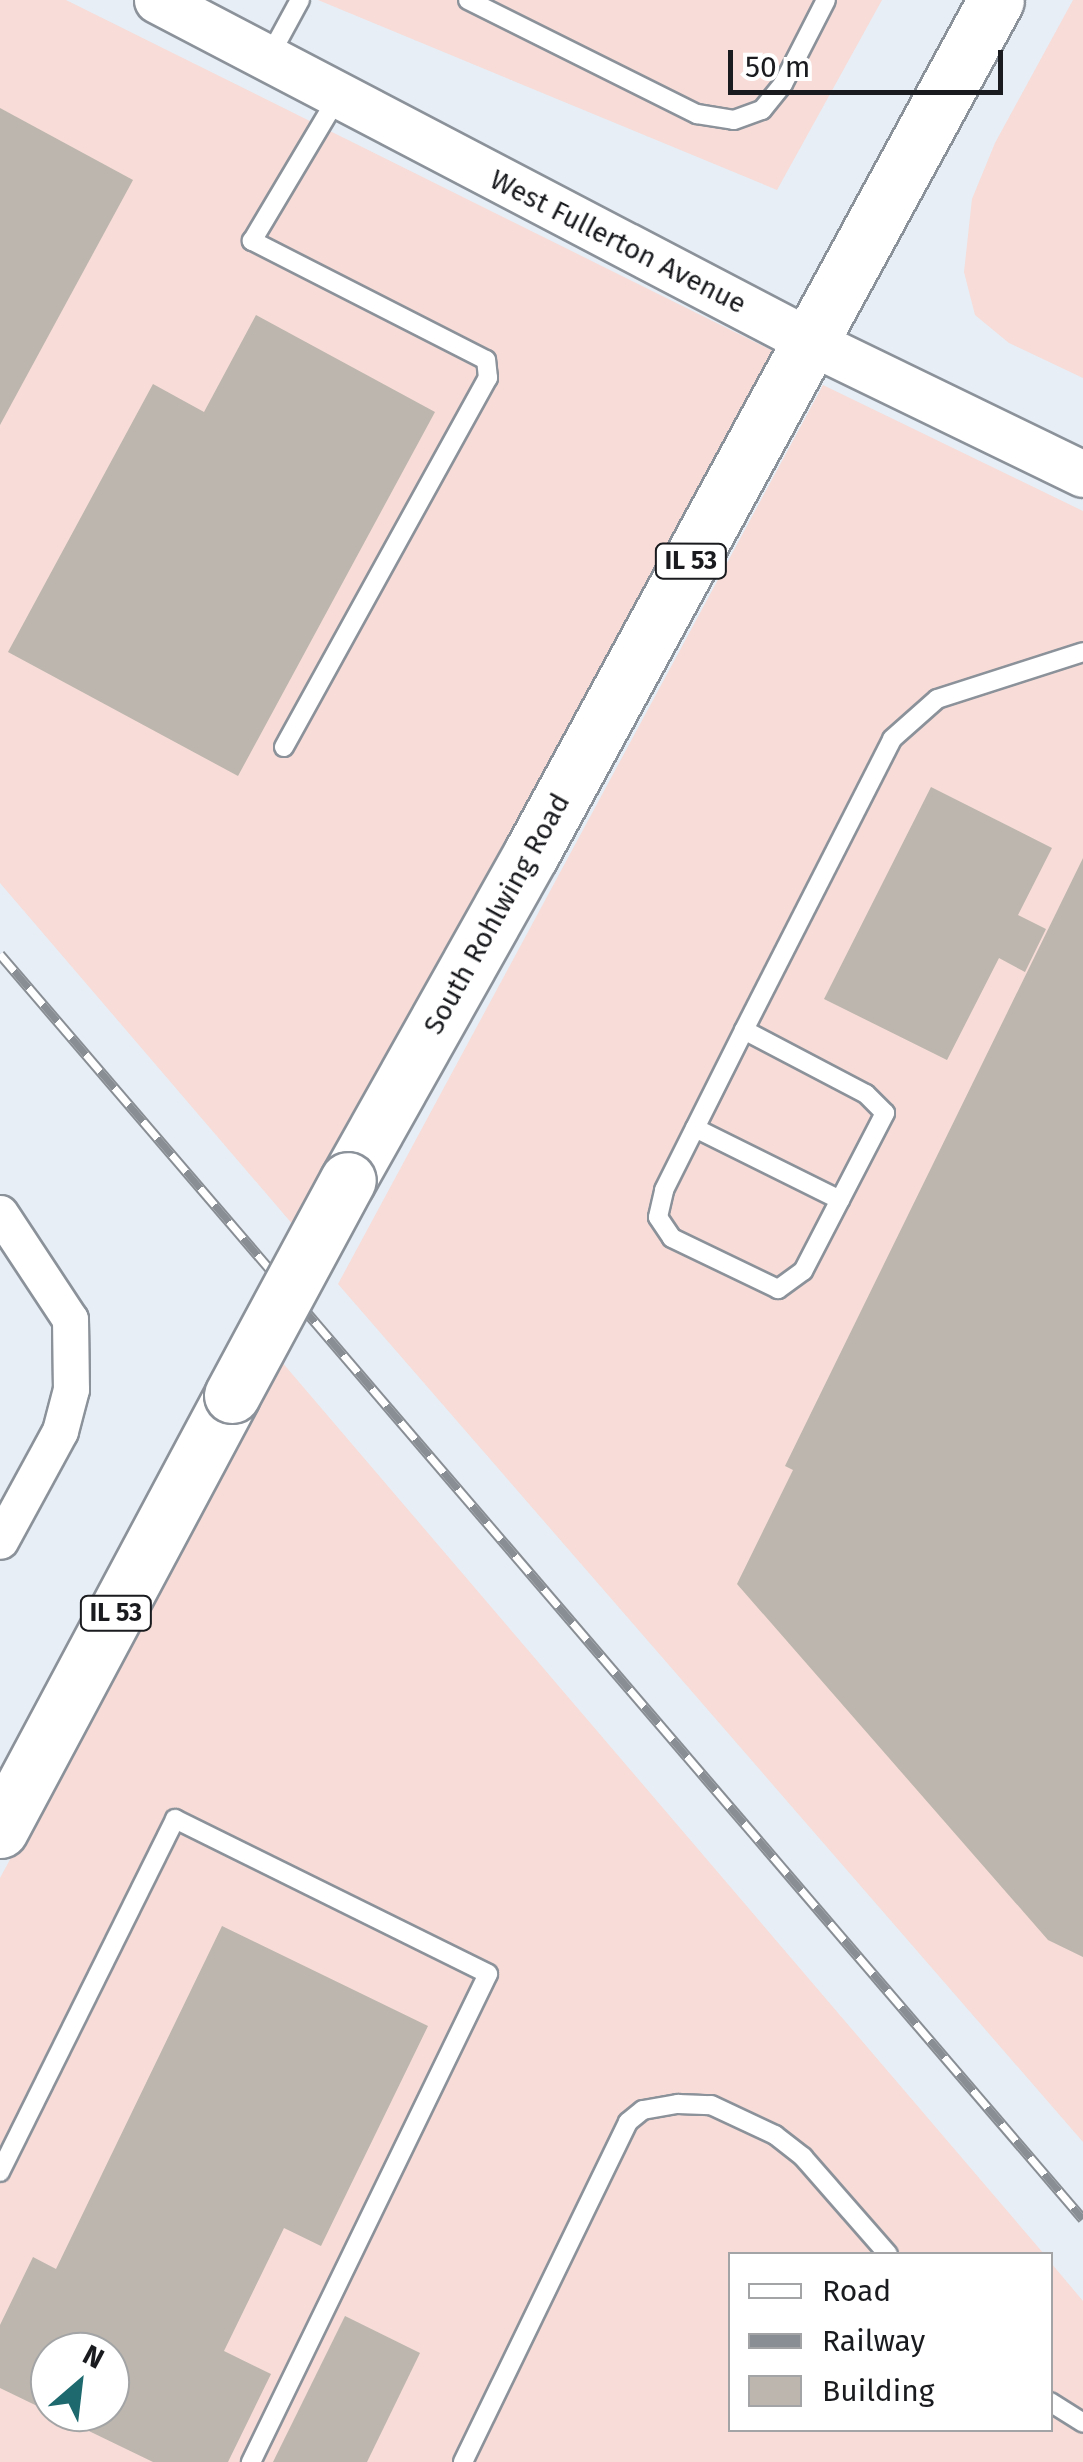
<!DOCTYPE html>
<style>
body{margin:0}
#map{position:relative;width:1083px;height:2462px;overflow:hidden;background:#e7eef6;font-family:"Fira Sans",sans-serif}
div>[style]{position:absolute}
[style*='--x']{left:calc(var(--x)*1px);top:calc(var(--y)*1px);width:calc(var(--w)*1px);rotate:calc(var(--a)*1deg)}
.industrial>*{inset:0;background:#f7dcd7}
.building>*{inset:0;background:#bcb6ae}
.roads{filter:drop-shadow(2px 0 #8c929a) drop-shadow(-2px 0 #8c929a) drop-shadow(0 2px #8c929a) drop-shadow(0 -2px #8c929a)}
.service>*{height:18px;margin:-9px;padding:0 9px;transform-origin:9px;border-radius:9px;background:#fff}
.minor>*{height:35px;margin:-17.5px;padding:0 17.5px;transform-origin:17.5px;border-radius:17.5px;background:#fff}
.tertiary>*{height:45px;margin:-22.5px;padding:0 22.5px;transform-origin:22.5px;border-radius:22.5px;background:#fff}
.primary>*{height:55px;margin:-27.5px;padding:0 27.5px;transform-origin:27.5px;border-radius:27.5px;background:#fff}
.rail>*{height:11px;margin-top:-5.5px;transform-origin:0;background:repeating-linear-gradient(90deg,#fff 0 22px,#898e94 0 44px);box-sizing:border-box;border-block:2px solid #898e94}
.bridges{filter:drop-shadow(2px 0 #8c929a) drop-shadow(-2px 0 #8c929a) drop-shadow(0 2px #8c929a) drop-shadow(0 -2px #8c929a)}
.primary-bridge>*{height:55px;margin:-27.5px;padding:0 27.5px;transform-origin:27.5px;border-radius:27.5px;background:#fff}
span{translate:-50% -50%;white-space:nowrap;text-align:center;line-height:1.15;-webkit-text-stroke:8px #fff;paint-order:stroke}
.shield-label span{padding:2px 8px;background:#fff;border:2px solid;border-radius:8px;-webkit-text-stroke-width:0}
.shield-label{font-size:25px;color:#191b1e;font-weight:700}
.street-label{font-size:28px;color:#191b1e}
.legend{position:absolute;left:728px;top:2252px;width:325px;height:180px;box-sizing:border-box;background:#fff;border:2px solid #a3a4a5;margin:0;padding:12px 18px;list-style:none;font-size:30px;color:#191b1e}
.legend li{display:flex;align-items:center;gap:20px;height:50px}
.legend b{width:50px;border:2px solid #a3a4a5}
.north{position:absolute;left:30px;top:2332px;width:100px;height:100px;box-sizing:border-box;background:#fff;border:2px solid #a3a4a5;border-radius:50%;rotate:28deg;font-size:28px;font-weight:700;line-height:40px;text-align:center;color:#191b1e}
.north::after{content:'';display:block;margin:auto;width:35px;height:45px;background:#1d696e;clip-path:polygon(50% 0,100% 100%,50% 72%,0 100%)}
.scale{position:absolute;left:728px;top:50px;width:275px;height:45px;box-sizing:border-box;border:5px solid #191b1e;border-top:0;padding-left:12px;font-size:30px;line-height:35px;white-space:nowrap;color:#191b1e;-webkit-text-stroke:8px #fff;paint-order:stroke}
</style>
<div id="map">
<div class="industrial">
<div style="clip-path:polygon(0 0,66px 0,777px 353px,294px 1226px,0 883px)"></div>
<div style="clip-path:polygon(318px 0,882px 0,777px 190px)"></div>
<div style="clip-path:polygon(1073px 0,1083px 0,1083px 378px,1009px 343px,975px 315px,964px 272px,972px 199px,995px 143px)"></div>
<div style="clip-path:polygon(823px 385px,1083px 511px,1083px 2142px,338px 1284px)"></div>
<div style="clip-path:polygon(evenodd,281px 1361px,1044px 2254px,730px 2254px,730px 2430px,1050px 2430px,1051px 2263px,1083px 2301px,1083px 2462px,0 2462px,0 1878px,281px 1361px,50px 2352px,110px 2352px,110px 2412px,50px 2412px,50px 2352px)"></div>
</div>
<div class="building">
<div style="clip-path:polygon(0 108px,133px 180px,0 425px)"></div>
<div style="clip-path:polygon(256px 315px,435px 412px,238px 776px,8px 652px,153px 384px,204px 412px)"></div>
<div style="clip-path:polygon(931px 787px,1052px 848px,1018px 915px,1046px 929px,1025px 972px,999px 958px,947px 1060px,824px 999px)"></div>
<div style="clip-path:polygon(1083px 858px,1083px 1957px,1048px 1940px,737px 1584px,793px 1470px,785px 1466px)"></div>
<div style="clip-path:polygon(evenodd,222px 1926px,428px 2026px,321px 2246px,284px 2228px,224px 2351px,271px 2374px,228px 2462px,153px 2462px,0 2388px,0 2325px,33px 2257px,56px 2269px,222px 1926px,50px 2352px,110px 2352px,110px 2412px,50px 2412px,50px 2352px)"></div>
<div style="clip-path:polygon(345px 2316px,420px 2353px,367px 2462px,273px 2462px)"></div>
</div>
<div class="roads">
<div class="service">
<div style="--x:468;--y:0;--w:256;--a:26.5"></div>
<div style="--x:697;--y:114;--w:37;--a:9"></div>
<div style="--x:734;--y:120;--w:30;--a:-20"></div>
<div style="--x:762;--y:110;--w:33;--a:-51"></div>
<div style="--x:783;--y:84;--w:94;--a:-62.9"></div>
<div style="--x:269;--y:57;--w:65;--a:-61.5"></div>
<div style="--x:284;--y:747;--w:422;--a:-61.1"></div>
<div style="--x:488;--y:378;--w:18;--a:-96"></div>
<div style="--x:486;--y:360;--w:263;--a:-153"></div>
<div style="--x:252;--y:241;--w:168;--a:-59.2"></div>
<div style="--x:744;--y:1030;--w:138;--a:27.7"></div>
<div style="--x:866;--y:1094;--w:27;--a:45"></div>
<div style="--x:885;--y:1113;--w:178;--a:117.4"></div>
<div style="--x:803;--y:1271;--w:31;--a:144"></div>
<div style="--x:778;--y:1289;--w:118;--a:-154.3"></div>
<div style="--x:672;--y:1238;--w:25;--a:-124"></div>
<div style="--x:658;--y:1217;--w:28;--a:-77"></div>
<div style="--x:664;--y:1190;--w:179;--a:-63.4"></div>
<div style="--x:744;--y:1030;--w:326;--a:-63"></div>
<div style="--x:892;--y:739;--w:60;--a:-41.6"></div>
<div style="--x:937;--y:699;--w:153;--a:-17.8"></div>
<div style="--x:695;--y:1128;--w:162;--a:26.4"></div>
<div style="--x:0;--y:2172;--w:394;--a:-63.6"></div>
<div style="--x:175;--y:1819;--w:349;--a:26.3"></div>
<div style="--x:488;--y:1974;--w:543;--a:115.9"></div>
<div style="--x:1050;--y:2402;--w:39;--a:32"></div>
<div style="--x:463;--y:2462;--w:378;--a:-64.1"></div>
<div style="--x:628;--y:2122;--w:19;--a:-39"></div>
<div style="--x:643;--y:2110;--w:36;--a:-10"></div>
<div style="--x:678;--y:2104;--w:33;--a:2"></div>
<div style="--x:711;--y:2105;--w:71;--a:25.1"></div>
<div style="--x:775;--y:2135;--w:36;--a:38"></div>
<div style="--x:803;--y:2157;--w:129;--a:48.8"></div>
</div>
<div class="minor">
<div style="--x:0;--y:1213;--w:127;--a:56.6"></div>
<div style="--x:70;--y:1319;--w:70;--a:89.2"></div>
<div style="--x:71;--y:1389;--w:43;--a:104.7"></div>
<div style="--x:60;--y:1431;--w:125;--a:118.6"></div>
</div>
<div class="tertiary">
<div style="--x:157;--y:0;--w:738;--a:27.61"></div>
<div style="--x:811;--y:342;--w:302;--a:25.9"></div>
</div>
<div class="primary">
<div style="--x:348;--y:1180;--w:374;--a:-60.7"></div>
<div style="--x:531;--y:854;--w:972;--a:-61.43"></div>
<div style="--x:0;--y:1830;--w:493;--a:-61.9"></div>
</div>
</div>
<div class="rail">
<div style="--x:0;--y:954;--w:1665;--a:49.43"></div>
</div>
<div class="bridges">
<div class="primary-bridge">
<div style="--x:232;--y:1395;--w:244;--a:-61.7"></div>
</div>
</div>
<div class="shield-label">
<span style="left:691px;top:561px">IL 53</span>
<span style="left:116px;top:1613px">IL 53</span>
</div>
<div class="street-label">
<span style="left:618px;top:242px;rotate:27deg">West Fullerton Avenue</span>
<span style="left:497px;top:914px;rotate:-61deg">South Rohlwing Road</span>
</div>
<ul class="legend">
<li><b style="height:12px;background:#fff"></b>Road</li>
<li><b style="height:12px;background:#898e94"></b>Railway</li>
<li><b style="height:28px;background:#bcb6ae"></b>Building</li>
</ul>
<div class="north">N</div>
<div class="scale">50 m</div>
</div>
